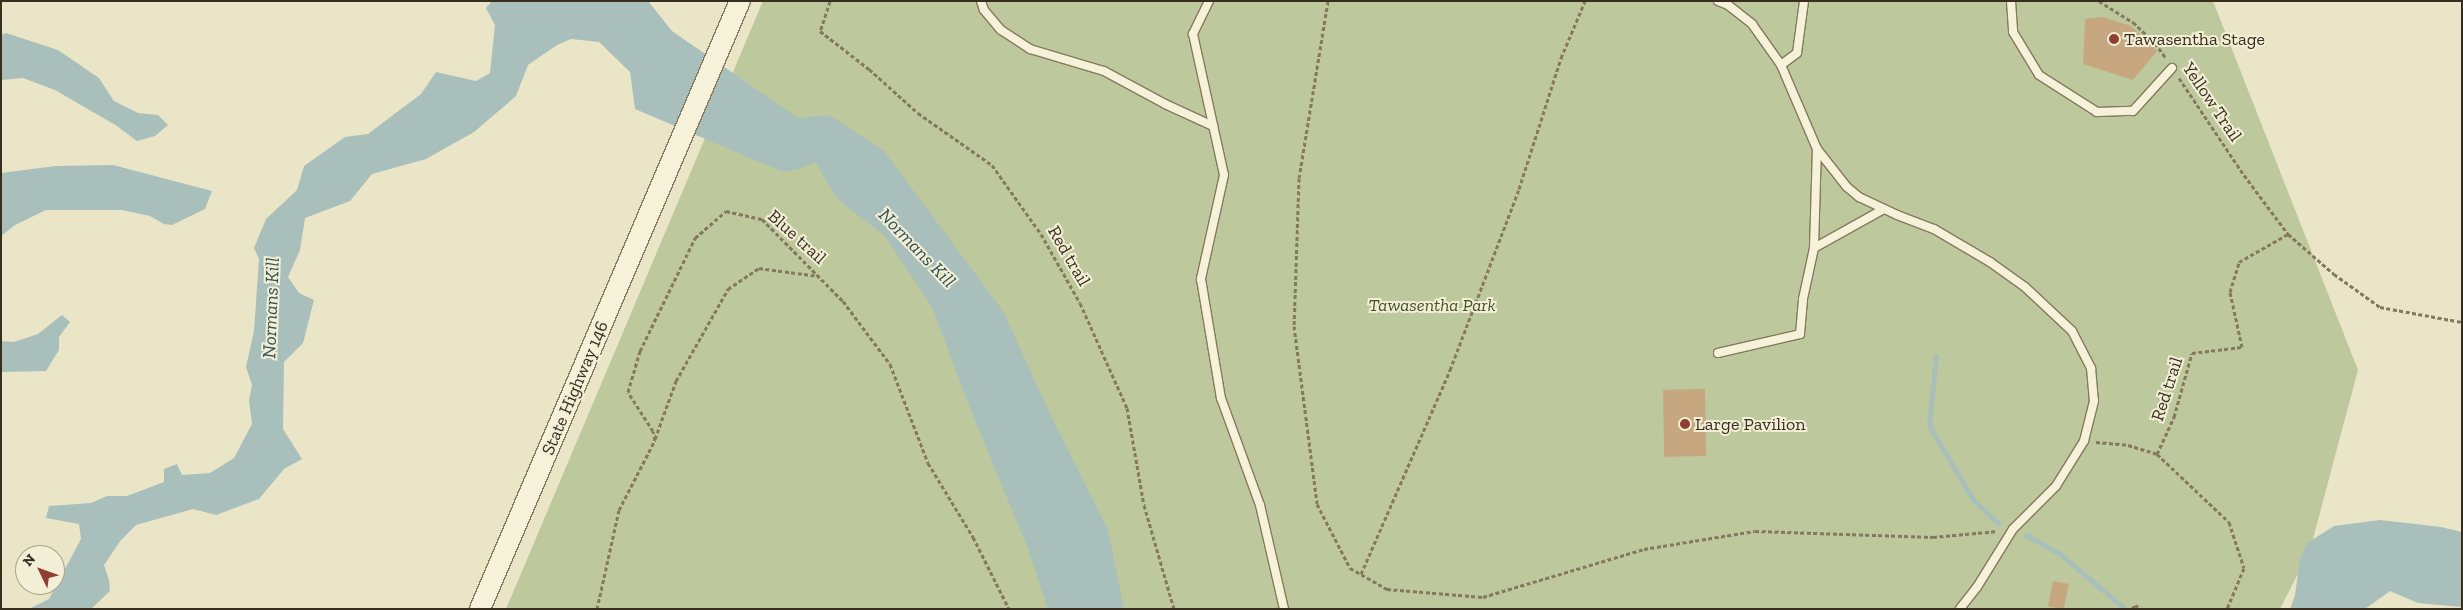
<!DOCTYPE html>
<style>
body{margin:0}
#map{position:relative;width:2463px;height:610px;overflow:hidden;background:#ebe5c7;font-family:"Zilla Slab",serif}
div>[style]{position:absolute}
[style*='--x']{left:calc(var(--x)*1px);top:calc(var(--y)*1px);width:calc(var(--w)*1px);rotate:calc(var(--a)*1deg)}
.green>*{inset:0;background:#bdc99c}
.water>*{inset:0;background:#a8bfbc}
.stream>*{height:5px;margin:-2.5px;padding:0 2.5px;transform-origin:2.5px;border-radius:2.5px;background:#a8bfbc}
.building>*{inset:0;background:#c6a780;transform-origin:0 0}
.path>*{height:3px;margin-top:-1.5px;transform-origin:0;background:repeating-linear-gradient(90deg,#85785e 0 4px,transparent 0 6.5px)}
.roads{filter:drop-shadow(1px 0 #85785e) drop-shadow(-1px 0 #85785e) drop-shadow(0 1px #85785e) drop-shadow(0 -1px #85785e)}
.lane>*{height:8px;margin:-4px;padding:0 4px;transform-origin:4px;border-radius:4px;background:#f6f2da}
.secondary>*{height:20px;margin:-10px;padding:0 10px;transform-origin:10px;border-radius:10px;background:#f6f2da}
.dots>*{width:14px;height:14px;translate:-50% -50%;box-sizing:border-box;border:2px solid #f3efd6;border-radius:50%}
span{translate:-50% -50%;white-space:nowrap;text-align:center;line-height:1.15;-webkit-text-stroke:4px #f3efd6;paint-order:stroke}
.poi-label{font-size:18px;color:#372e20}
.left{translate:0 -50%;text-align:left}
.street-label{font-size:18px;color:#372e20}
.park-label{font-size:18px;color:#425229;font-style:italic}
.water-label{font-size:19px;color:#315355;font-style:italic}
.frame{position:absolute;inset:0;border:2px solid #372e20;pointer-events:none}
.north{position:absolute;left:15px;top:545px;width:50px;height:50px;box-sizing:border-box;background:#f3efd6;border:1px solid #a8a28d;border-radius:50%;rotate:312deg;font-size:14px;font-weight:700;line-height:20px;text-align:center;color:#372e20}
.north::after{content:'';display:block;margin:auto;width:18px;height:22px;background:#903f33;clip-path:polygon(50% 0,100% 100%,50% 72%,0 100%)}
</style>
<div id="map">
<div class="green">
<div style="clip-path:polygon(763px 1px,2213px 1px,2358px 370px,2310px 550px,2280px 609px,506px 609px)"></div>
</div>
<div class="water">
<div style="clip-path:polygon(492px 1px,648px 1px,672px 31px,798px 118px,829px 115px,884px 151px,1003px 311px,1051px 416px,1108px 530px,1124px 609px,1048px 609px,1028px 549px,968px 403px,932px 307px,885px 236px,838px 200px,815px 162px,800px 169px,783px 172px,635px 109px,630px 72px,599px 42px,571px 39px,557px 45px,528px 65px,516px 96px,474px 132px,426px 159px,372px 174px,350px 201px,305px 218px,300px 250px,288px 277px,299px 293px,314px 300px,303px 343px,284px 362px,283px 429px,302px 459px,284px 469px,259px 499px,216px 515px,193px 509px,136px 525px,121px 540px,104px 565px,109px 580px,110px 591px,91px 609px,29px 609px,49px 599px,81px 539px,79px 524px,46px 518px,49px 506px,91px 503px,107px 496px,127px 496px,164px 482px,164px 469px,177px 464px,182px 475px,210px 473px,234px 458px,252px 424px,249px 400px,252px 385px,246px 367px,254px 331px,259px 259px,254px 248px,266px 219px,297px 190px,304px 166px,345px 137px,368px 134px,421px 94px,436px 72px,476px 81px,490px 73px,495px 25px,486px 8px)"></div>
<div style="clip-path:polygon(6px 33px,58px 50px,99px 78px,114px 101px,138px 113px,158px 115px,168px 125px,155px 136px,137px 141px,117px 126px,55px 90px,23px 78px,1px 80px,1px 35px)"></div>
<div style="clip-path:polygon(113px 165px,212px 191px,205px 209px,172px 225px,164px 224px,150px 216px,122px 210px,46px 210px,15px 225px,1px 236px,1px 173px,56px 166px)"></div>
<div style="clip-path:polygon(62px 315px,70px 322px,59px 337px,59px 350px,46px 371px,1px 372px,1px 341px,14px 342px,38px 334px)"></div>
<div style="clip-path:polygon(2380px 520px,2441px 527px,2462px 532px,2462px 607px,2418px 603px,2390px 591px,2365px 609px,2290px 609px,2295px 595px,2300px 559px,2307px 543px,2334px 526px)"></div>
</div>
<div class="stream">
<div style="--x:1936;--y:356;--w:69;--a:95.8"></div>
<div style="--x:1929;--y:425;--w:87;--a:59.6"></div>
<div style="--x:1973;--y:500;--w:34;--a:43"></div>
<div style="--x:2026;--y:535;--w:39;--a:29"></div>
<div style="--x:2060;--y:554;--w:85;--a:40.2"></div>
</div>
<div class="building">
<div style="clip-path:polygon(2103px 17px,2131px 26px,2157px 51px,2133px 80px,2083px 64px,2085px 19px)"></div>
<div style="left:1705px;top:389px;width:67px;height:42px;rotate:89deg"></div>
<div style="left:2053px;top:581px;width:16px;height:26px;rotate:11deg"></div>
</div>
<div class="path">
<div style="--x:830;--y:1;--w:32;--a:108"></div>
<div style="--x:820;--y:31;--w:62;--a:37.8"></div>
<div style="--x:869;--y:69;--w:66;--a:41.9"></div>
<div style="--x:918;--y:113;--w:90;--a:35.1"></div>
<div style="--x:992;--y:165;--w:85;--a:54.6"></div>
<div style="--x:1041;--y:234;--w:79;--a:60.5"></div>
<div style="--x:1080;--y:303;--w:115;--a:65.9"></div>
<div style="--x:1127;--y:408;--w:98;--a:80.1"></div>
<div style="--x:1144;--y:505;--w:108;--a:73.9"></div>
<div style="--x:1328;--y:1;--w:179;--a:99.3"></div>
<div style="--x:1299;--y:178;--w:148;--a:91.9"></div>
<div style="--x:1294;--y:326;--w:179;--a:82.6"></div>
<div style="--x:1317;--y:504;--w:72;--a:62.7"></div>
<div style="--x:1350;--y:568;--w:43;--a:29.6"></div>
<div style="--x:1387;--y:589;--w:96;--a:4.8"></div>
<div style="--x:1483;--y:597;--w:168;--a:-16.6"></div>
<div style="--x:1644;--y:549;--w:112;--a:-9.2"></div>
<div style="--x:1755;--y:531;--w:178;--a:1.9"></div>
<div style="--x:1933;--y:537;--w:65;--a:-5.3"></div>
<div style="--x:2099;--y:1;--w:40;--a:32"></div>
<div style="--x:2133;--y:22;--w:30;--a:44"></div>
<div style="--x:2155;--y:43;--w:19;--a:54"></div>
<div style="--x:2179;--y:78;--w:117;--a:56.2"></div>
<div style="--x:2244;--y:175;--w:74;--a:53.3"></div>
<div style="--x:655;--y:439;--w:62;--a:-70.1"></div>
<div style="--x:676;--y:381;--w:106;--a:-60.5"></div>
<div style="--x:728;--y:289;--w:37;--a:-34"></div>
<div style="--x:759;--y:268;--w:60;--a:7.7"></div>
<div style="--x:2096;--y:442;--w:32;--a:5"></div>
<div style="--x:2128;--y:445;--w:30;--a:17"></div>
<div style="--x:2157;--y:454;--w:99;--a:43.4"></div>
<div style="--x:2229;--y:522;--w:48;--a:71.9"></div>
<div style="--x:2244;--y:568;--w:44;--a:112.5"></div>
<div style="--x:2157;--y:454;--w:41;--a:-65.3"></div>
<div style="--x:2174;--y:417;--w:66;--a:-74.3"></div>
<div style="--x:2192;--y:353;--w:50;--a:-6.8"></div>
<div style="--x:2242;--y:347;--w:56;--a:-102.3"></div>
<div style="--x:2230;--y:292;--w:31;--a:-73"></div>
<div style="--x:2239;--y:262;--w:56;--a:-29.7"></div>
<div style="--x:2288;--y:234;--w:61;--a:41"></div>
<div style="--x:2334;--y:274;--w:57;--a:35.7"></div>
<div style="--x:2380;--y:307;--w:83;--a:10.4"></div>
<div style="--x:1361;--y:574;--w:223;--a:-66.4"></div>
<div style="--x:1450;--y:370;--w:194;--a:-69.1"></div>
<div style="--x:1519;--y:189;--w:138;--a:-72.2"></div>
<div style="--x:1561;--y:58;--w:62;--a:-67.2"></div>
<div style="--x:597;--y:609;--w:101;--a:-77.5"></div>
<div style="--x:619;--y:510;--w:79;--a:-62.8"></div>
<div style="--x:655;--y:440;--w:9;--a:-103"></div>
<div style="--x:653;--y:431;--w:46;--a:-122.7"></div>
<div style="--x:628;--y:392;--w:43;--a:-73.7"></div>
<div style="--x:640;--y:351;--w:126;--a:-64"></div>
<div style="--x:695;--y:238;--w:41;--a:-41.1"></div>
<div style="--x:726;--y:211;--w:37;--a:13"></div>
<div style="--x:762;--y:219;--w:115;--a:45.4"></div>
<div style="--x:843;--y:301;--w:79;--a:53.3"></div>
<div style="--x:890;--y:364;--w:106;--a:69"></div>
<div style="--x:928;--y:463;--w:87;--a:58.7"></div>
<div style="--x:973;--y:537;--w:80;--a:63.4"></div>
<div style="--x:2132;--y:609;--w:5;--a:-53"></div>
<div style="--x:2135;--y:605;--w:8;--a:30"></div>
</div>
<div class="roads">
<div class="lane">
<div style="--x:981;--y:1;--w:9;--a:72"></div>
<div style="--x:984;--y:10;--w:26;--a:50"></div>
<div style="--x:1001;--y:30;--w:35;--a:33"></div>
<div style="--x:1030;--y:49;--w:77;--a:16.6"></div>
<div style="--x:1104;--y:71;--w:69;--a:28.4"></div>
<div style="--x:1165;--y:104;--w:53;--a:24.6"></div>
<div style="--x:1209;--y:1;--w:37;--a:116"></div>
<div style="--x:1193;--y:34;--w:144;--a:77.6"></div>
<div style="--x:1224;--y:175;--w:107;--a:102.5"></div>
<div style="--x:1201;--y:279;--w:121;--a:80.5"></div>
<div style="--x:1221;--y:398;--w:114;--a:70"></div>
<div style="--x:1260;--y:505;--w:107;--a:77"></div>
<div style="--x:1718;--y:1;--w:11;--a:22"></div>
<div style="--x:1728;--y:5;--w:31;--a:38"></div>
<div style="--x:1752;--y:24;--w:50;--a:54.7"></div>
<div style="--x:1781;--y:65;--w:91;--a:66.8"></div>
<div style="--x:1817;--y:149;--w:48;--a:51.7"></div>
<div style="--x:1847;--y:187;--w:16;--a:40"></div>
<div style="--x:1859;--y:197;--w:42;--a:25.3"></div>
<div style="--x:1897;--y:215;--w:40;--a:21"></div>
<div style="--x:1934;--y:229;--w:65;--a:30.5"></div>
<div style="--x:1990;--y:262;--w:43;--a:35.5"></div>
<div style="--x:2025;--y:287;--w:64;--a:43.1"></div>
<div style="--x:2072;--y:331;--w:42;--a:62.8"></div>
<div style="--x:2091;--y:368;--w:33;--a:85"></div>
<div style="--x:2094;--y:401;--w:41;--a:104"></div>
<div style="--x:2084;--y:441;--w:53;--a:121.9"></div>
<div style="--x:2056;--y:486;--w:61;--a:135"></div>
<div style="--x:2013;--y:529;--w:68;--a:121.8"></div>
<div style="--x:1977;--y:587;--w:28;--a:128"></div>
<div style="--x:2011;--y:1;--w:31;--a:86"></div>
<div style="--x:2013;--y:32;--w:50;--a:58.8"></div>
<div style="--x:2039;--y:75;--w:69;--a:32.5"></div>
<div style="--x:2097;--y:112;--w:36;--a:-2"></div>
<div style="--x:2133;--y:111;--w:58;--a:-47.8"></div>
<div style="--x:1781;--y:65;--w:20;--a:-37"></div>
<div style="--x:1797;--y:53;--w:52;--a:-82.3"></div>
<div style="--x:1814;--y:248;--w:80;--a:-29.1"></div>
<div style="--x:1718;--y:353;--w:84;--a:-13"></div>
<div style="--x:1800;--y:334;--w:35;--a:-85"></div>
<div style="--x:1803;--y:299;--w:52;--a:-77.8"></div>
<div style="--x:1814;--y:248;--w:99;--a:-88.3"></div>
</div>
<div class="secondary">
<div style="--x:480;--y:609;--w:661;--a:-66.85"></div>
</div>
</div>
<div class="dots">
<div style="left:2114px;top:39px;background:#903f33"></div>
<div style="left:1685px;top:424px;background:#903f33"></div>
</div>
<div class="poi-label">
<span class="left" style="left:2124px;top:39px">Tawasentha Stage</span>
<span class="left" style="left:1695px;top:424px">Large Pavilion</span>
</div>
<div class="street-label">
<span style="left:2212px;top:102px;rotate:56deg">Yellow Trail</span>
<span style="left:797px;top:237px;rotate:42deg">Blue trail</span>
<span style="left:1069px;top:256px;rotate:60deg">Red trail</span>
<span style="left:575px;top:388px;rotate:-67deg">State Highway 146</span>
<span style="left:2167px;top:389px;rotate:-72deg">Red trail</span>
</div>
<div class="park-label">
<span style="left:1432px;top:305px">Tawasentha Park</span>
</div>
<div class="water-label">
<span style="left:917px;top:248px;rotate:46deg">Normans Kill</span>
<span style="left:271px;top:308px;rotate:-88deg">Normans Kill</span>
</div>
<div class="frame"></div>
<div class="north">N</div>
</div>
